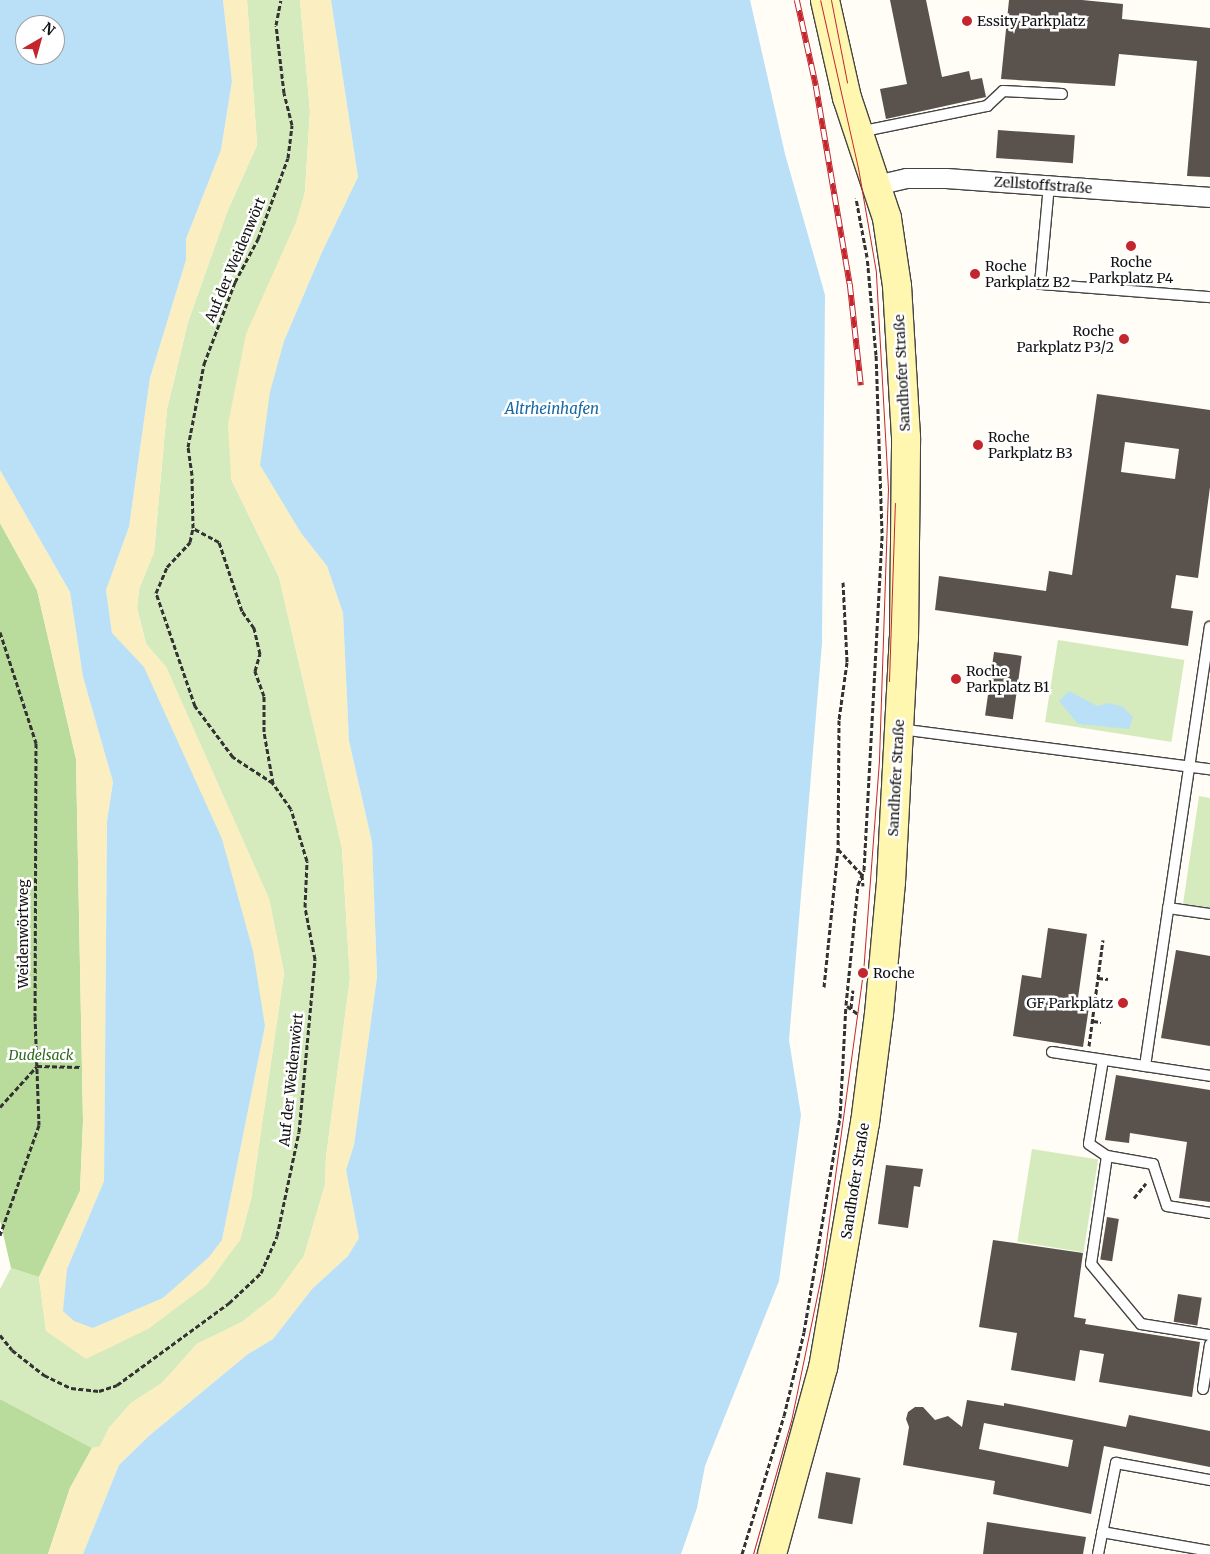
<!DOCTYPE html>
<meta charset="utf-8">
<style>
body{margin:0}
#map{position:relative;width:1210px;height:1554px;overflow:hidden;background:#fffdf5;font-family:Merriweather,serif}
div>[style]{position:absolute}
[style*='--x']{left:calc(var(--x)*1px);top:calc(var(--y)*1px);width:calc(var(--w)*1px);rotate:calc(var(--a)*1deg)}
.green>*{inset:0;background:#d5ebbd;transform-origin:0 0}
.forest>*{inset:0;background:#b9dc9c}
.sand>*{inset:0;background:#fbeec1}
.water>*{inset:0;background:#b9e0f7}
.building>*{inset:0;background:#5a524d;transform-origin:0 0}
.path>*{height:3px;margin-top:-1.5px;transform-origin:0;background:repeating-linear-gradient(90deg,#333 0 5px,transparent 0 7.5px)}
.roads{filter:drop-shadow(1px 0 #444) drop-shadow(-1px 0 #444) drop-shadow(0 1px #444) drop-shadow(0 -1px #444)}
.lane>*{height:10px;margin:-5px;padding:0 5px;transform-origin:5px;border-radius:5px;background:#fff}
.street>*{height:19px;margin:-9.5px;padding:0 9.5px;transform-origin:9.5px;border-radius:9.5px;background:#fff}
.secondary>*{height:28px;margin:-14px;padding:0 14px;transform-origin:14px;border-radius:14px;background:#fff6b0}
.tram>*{height:1px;margin:-0.5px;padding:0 0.5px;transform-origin:0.5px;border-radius:0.5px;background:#c4262e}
.rail>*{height:5.5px;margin-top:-2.75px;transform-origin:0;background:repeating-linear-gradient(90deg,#fff 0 11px,#c4262e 0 22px);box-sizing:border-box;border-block:1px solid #c4262e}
.dots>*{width:14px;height:14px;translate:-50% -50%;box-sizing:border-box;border:2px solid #fff;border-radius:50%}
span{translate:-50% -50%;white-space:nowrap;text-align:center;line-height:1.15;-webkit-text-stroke:5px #fff;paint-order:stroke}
.poi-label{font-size:14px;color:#111}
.left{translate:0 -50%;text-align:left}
.right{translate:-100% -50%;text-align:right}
.street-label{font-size:14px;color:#111}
.park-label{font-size:14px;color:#2f6b1f;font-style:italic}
.water-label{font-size:15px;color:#1768a6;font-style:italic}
.north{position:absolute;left:15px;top:15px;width:50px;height:50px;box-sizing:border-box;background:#fff;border:1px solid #a0a0a0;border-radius:50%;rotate:38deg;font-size:14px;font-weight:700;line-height:20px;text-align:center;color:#111}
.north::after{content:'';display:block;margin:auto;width:18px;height:22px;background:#c4262e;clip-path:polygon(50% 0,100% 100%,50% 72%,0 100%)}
</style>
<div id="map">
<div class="green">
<div style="clip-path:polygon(247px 0,300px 0,310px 111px,305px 192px,231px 479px,279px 577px,342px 848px,350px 979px,326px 1157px,325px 1185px,304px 1256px,275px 1296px,242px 1322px,197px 1344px,162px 1383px,131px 1403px,109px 1428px,100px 1447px,92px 1448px,0 1399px,0 1289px,11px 1268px,39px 1277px,46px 1331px,148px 1329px,240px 1240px,251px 1199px,284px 973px,269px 899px,166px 667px,146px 644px,137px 608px,139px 589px,154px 552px,167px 409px,188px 322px,227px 212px,257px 145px)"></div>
<div style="left:1058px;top:640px;width:128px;height:83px;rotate:9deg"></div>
<div style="clip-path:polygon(1199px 796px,1210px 798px,1210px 908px,1183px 904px)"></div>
<div style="left:1032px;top:1149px;width:67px;height:94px;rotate:9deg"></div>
</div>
<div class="forest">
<div style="clip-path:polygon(0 523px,37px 590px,76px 759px,83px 1121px,80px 1191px,39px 1277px,11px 1268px,0 1220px)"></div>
<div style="clip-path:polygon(0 1399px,92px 1448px,70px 1488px,48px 1554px,0 1554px)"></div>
</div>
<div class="sand">
<div style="clip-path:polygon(223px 0,247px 0,257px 145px,227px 212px,188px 322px,167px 409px,154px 552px,139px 589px,137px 608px,146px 644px,166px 667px,269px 899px,284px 973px,251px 1199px,240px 1240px,207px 1285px,148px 1329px,86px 1359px,46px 1331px,39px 1277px,80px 1191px,83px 1121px,76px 759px,37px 590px,0 523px,0 470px,70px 592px,83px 677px,113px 782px,107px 821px,104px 1181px,67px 1269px,93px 1328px,163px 1298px,222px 1240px,265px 1026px,125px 649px,112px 633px,106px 590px,129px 527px,150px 378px,186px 260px,186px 239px,221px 150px,232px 81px)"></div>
<div style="clip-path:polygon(300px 0,331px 0,358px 177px,322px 252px,284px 341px,261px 465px,301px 533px,327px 566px,343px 613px,349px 741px,372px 842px,377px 977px,354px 1145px,346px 1170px,359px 1238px,348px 1256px,312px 1289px,273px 1339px,248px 1354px,150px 1435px,119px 1465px,83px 1554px,48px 1554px,70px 1488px,92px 1448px,100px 1446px,109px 1428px,131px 1403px,162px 1383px,197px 1344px,242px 1322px,275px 1296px,304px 1256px,325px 1185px,326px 1157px,350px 979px,342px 848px,279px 577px,231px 479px,228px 424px,246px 334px,296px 222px,305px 192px,310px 111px)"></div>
</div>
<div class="water">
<div style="clip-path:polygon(evenodd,0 0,223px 0,232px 81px,221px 150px,186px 239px,186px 260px,150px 378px,129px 527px,106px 590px,112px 633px,144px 667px,222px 839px,253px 951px,265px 1026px,222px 1240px,209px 1257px,163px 1298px,93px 1328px,74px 1321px,63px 1311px,67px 1269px,104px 1181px,107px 821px,113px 782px,83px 677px,70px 592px,0 470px,0 0,25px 25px,55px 25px,55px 55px,25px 55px,25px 25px)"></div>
<div style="clip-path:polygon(331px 0,750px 0,785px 154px,825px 295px,822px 643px,789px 1040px,801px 1115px,779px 1281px,705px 1466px,697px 1508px,681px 1554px,83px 1554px,119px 1465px,150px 1435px,248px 1354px,273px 1339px,312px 1289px,348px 1256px,359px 1238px,346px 1170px,354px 1145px,377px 977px,372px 842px,349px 741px,343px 613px,327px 566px,301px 533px,260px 465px,270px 392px,284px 341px,322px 252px,358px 177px)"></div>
<div style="clip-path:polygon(1069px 691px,1097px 706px,1109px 703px,1123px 707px,1133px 717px,1129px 729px,1078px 724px,1059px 701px)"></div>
</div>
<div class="building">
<div style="clip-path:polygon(890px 0,926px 0,942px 77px,969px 71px,971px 80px,982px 78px,986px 97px,886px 119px,880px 89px,907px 84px)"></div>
<div style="clip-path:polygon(1009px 0,1082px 0,1123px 4px,1122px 19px,1210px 28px,1210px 177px,1187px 176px,1197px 61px,1119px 54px,1115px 86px,1001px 79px)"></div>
<div style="left:998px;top:130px;width:77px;height:28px;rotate:4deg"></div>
<div style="clip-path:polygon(evenodd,1097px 394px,1210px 410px,1210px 487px,1198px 578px,1176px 575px,1171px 608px,1193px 611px,1188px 646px,935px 610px,939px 576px,1046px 591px,1049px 571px,1072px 575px,1097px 394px,1125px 442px,1179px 449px,1175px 479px,1121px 472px,1125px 442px)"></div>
<div style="left:994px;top:652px;width:28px;height:64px;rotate:8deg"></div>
<div style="clip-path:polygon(1048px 928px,1087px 934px,1077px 1005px,1089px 1007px,1083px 1047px,1013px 1036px,1022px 975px,1041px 978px)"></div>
<div style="clip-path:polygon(1176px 950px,1210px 956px,1210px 1046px,1161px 1038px)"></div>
<div style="clip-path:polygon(1116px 1075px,1210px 1090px,1210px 1202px,1179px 1198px,1187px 1142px,1130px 1133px,1129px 1143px,1105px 1140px)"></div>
<div style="clip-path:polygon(886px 1165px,923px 1169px,920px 1187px,914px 1186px,908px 1228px,878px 1224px)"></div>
<div style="left:1107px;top:1217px;width:12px;height:43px;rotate:9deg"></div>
<div style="clip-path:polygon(993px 1240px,1083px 1253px,1074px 1317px,1086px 1319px,1085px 1324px,1200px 1342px,1192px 1397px,1099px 1382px,1104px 1354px,1080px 1350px,1075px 1381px,1011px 1370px,1017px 1333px,979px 1327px)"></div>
<div style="left:1178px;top:1294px;width:24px;height:28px;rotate:9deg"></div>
<div style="clip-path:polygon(evenodd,967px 1400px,1004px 1406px,1004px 1403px,1126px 1427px,1129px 1415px,1210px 1431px,1210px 1467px,1104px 1446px,1091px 1514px,993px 1494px,995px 1481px,903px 1465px,909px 1427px,906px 1419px,908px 1412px,915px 1407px,923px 1407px,935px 1420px,948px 1416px,962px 1427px,967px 1400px,984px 1423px,1073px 1440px,1068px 1467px,979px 1449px,984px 1423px)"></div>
<div style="left:826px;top:1472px;width:35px;height:47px;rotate:10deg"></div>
<div style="clip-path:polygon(987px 1522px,1086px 1537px,1083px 1554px,983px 1554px)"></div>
</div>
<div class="path">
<div style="--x:843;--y:582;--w:80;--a:87.1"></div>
<div style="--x:847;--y:662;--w:59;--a:97.9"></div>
<div style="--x:839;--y:720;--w:129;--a:90.4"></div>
<div style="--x:838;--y:849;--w:35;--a:47"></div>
<div style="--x:862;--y:875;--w:11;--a:85"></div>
<div style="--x:0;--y:632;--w:117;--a:72"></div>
<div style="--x:36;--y:743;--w:273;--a:90.2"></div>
<div style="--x:35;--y:1016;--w:109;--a:87.9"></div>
<div style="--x:39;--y:1125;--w:117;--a:109.5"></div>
<div style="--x:273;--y:783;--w:48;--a:-147"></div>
<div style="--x:233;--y:757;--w:64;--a:-126.7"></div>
<div style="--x:195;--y:706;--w:120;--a:-109"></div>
<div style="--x:156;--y:593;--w:28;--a:-67"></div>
<div style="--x:167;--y:567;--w:34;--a:-47"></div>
<div style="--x:190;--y:542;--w:14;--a:-78"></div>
<div style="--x:193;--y:528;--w:53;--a:-91.1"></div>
<div style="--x:192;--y:475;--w:28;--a:-98"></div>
<div style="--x:188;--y:447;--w:85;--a:-79.1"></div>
<div style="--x:204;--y:364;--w:88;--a:-69.3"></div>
<div style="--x:235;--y:282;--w:49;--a:-61.9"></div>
<div style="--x:258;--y:239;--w:86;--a:-69.7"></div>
<div style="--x:288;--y:158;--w:33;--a:-83"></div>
<div style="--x:292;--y:125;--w:33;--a:-104"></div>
<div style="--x:284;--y:93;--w:68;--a:-96.7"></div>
<div style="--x:276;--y:25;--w:25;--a:-79"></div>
<div style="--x:1098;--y:978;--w:10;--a:6"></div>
<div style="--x:824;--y:987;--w:139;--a:-84.2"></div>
<div style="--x:847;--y:1006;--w:14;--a:36"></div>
<div style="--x:851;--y:1008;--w:18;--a:-84"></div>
<div style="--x:1093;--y:1021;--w:8;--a:7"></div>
<div style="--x:1089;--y:1046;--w:107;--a:-82.5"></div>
<div style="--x:0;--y:1107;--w:55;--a:-47.9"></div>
<div style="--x:37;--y:1066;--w:44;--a:1.3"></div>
<div style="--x:1134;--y:1198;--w:19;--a:-51"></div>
<div style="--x:0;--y:1335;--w:19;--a:51"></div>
<div style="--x:12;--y:1350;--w:41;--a:38"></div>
<div style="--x:44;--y:1375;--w:30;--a:26"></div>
<div style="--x:71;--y:1388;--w:28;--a:6"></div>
<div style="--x:99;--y:1391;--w:19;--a:-18"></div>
<div style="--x:117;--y:1385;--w:139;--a:-36.2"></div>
<div style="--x:229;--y:1303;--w:44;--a:-43.2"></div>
<div style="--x:261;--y:1273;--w:40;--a:-66.6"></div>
<div style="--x:277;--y:1236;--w:106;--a:-78.1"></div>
<div style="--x:299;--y:1132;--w:174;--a:-84.7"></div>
<div style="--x:315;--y:959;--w:53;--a:-100.9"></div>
<div style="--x:305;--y:907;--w:46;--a:-87.5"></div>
<div style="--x:307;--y:861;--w:54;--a:-107.1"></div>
<div style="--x:291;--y:809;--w:32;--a:-125"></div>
<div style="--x:273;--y:783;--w:52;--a:-100"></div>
<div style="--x:264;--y:732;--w:36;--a:-90"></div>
<div style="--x:264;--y:696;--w:27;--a:-110"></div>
<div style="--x:255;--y:671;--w:18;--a:-74"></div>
<div style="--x:260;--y:654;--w:27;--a:-103"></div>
<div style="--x:254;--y:628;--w:21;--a:-125"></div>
<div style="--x:242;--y:611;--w:73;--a:-108.4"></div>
<div style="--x:219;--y:542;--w:30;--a:-152"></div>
<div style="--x:742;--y:1554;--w:144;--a:-73.1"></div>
<div style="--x:784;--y:1416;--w:86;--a:-76.6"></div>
<div style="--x:804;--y:1332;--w:217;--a:-80.5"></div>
<div style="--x:840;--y:1118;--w:113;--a:-87"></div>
<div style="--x:846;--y:1005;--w:121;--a:-84.3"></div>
<div style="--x:858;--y:885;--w:16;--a:-68"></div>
<div style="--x:864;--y:870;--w:337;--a:-86.9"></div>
<div style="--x:882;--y:533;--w:178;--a:-91.9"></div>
<div style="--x:876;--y:355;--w:98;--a:-95.2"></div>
<div style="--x:867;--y:257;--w:60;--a:-100.6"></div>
</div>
<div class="roads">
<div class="lane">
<div style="--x:859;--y:132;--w:131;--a:-11.5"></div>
<div style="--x:987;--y:106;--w:22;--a:-43"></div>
<div style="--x:1003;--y:91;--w:59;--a:2.9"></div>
<div style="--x:1049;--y:185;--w:99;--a:95.2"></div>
<div style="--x:1040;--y:284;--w:170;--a:4.4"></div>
<div style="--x:900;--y:729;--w:313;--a:7.4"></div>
<div style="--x:1168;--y:908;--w:42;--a:8.1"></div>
<div style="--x:1052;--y:1052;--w:160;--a:8.6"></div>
<div style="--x:1103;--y:1060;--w:85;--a:99.5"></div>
<div style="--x:1089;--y:1144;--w:22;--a:34"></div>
<div style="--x:1107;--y:1156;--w:47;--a:9.9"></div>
<div style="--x:1153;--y:1164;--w:44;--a:71.6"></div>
<div style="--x:1167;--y:1206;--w:44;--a:9.2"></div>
<div style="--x:1145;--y:1066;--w:444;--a:-81.6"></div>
<div style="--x:1107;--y:1156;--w:109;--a:98.4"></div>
<div style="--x:1091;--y:1264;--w:78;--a:50.2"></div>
<div style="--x:1141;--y:1324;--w:70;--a:9.1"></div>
<div style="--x:1203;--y:1389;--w:45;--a:-81"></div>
<div style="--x:1102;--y:1532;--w:110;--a:10"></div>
<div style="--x:1098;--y:1554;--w:93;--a:-78.8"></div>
<div style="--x:1116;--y:1463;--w:96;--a:10.3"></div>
</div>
<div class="street">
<div style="--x:876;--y:185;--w:31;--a:-13"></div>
<div style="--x:906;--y:178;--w:40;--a:0"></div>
<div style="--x:946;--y:178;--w:265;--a:4.1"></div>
</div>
<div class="secondary">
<div style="--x:772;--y:1554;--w:193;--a:-74.7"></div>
<div style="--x:823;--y:1368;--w:249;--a:-80.3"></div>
<div style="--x:865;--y:1123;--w:110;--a:-82.7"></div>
<div style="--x:879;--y:1014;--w:133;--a:-84.8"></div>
<div style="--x:891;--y:882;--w:244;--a:-87"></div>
<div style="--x:904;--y:638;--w:201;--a:-89.4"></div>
<div style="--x:906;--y:437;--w:151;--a:-93.4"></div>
<div style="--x:897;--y:286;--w:69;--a:-98.4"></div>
<div style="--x:887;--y:218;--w:126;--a:-108.4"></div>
<div style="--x:847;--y:98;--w:100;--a:-102.7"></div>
</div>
</div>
<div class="tram">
<div style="--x:831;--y:0;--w:84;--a:79"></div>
<div style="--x:889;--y:681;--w:178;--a:-88.1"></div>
<div style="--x:753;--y:1554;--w:138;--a:-74.1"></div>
<div style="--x:791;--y:1421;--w:153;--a:-78.3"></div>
<div style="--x:822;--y:1271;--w:301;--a:-82.2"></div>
<div style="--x:863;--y:973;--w:215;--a:-85.7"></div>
<div style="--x:879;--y:759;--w:270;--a:-88.1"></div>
<div style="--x:888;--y:489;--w:217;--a:-93.2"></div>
<div style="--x:876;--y:272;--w:106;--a:-99.8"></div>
<div style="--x:858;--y:168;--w:172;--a:-102.7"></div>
</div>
<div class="rail">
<div style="--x:797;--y:0;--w:88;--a:77.5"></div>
<div style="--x:816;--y:86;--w:201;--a:80.3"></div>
<div style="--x:850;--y:284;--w:102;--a:83.8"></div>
</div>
<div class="dots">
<div style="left:967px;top:21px;background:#c4262e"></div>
<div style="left:1131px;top:246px;background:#c4262e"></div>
<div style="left:975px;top:274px;background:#c4262e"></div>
<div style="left:1124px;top:339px;background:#c4262e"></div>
<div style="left:978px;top:445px;background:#c4262e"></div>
<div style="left:956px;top:679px;background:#c4262e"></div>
<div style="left:863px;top:973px;background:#c4262e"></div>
<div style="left:1123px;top:1003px;background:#c4262e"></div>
</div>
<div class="poi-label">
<span class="left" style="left:977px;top:21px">Essity Parkplatz</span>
<span style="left:1131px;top:270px">Roche<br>Parkplatz P4</span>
<span class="left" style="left:985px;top:274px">Roche<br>Parkplatz B2</span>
<span class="right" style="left:1114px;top:339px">Roche<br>Parkplatz P3/2</span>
<span class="left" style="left:988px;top:445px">Roche<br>Parkplatz B3</span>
<span class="left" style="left:966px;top:679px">Roche<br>Parkplatz B1</span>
<span class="left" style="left:873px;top:973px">Roche</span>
<span class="right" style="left:1113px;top:1003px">GF Parkplatz</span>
</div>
<div class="street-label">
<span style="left:1043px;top:185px;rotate:4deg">Zellstoffstraße</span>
<span style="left:235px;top:260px;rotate:-67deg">Auf der Weidenwört</span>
<span style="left:902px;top:373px;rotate:-93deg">Sandhofer Straße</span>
<span style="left:896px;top:778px;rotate:-87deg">Sandhofer Straße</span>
<span style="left:23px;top:934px;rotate:-90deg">Weidenwörtweg</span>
<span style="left:291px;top:1080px;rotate:-84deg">Auf der Weidenwört</span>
<span style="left:855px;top:1181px;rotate:-81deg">Sandhofer Straße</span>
</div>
<div class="park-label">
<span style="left:41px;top:1055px">Dudelsack</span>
</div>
<div class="water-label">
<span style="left:552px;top:409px">Altrheinhafen</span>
</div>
<div class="north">N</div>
</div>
